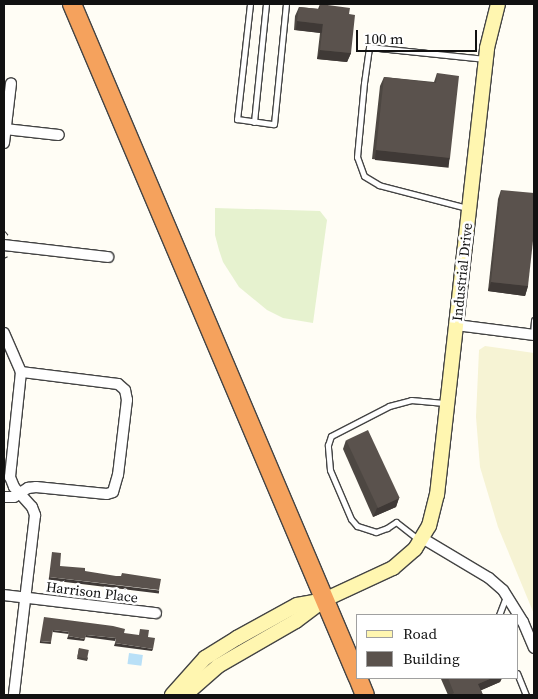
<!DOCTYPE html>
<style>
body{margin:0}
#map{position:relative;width:538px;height:699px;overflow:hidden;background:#fffdf5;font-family:"Source Serif 4",serif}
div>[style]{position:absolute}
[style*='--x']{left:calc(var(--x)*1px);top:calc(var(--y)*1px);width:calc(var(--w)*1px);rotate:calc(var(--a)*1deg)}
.farmland>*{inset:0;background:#f6f3d4}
.pitch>*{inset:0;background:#e6f2cf}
.water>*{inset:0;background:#b9e0f7;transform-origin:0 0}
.path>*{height:1px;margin-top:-0.5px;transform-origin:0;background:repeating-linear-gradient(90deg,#333 0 5px,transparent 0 7.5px)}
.roads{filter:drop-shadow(1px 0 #444) drop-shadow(-1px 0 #444) drop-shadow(0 1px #444) drop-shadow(0 -1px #444)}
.lane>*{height:5px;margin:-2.5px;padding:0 2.5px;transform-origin:2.5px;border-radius:2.5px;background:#fff}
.street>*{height:10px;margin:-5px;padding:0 5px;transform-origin:5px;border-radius:5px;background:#fff}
.secondary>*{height:14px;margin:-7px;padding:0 7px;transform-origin:7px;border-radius:7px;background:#fff6b0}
.highway>*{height:18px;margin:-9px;padding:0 9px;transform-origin:9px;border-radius:9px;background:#f5a25d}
.wall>*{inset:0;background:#4d4742}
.shaded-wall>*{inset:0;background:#3f3936;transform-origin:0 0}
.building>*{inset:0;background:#5a524d;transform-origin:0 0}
span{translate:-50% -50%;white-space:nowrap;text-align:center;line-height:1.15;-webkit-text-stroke:5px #fff;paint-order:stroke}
.street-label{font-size:14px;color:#111}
.frame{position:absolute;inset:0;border:5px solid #111;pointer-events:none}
.legend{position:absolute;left:356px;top:614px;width:162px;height:65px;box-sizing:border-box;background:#fff;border:1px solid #a0a0a0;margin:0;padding:6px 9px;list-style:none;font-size:15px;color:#111}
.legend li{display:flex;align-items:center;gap:10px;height:25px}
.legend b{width:25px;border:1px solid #a0a0a0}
.scale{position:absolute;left:356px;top:30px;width:121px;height:22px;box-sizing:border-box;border:2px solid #111;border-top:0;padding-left:6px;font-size:15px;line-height:18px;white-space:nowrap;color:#111;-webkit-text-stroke:4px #fff;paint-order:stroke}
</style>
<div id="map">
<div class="farmland">
<div style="clip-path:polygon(485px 346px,534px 353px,534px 614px,498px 527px,480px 467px,476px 417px,479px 350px)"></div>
</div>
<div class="pitch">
<div style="clip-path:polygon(215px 208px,320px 211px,327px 220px,313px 323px,283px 318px,267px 310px,239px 287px,223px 262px,219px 250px,215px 235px)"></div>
</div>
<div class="water">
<div style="left:129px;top:653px;width:14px;height:11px;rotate:8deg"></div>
</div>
<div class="path">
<div style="--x:5;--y:231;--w:6;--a:51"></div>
<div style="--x:4;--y:258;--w:4;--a:-27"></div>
</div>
<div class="roads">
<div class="lane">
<div style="--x:250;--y:4;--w:116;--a:96.4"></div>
<div style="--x:237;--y:119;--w:37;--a:8"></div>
<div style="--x:274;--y:124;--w:121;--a:-84.3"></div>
<div style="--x:254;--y:122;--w:119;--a:-84.2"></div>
<div style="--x:467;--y:208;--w:91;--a:-165.4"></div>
<div style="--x:379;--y:185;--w:17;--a:-149"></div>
<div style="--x:364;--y:176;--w:20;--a:-110"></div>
<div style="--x:357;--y:157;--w:74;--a:-84.6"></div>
<div style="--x:364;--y:83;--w:36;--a:-82"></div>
<div style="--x:369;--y:47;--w:117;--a:5.9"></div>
<div style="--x:533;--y:335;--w:15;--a:-86"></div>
<div style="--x:419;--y:540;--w:29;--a:-142"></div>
<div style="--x:396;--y:522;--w:11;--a:146"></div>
<div style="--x:387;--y:528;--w:12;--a:160"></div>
<div style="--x:376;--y:532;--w:20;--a:-162"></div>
<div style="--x:357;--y:526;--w:9;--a:-131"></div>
<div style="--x:351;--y:519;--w:53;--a:-113.2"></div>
<div style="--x:330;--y:470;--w:25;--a:-95"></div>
<div style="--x:328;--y:445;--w:9;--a:-72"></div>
<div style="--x:331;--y:436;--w:65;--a:-27.3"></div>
<div style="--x:389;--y:406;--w:23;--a:-15"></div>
<div style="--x:411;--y:400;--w:36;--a:5"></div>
<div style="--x:499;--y:615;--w:19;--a:-69"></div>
<div style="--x:517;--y:673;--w:24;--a:68"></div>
</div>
<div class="street">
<div style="--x:5;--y:129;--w:54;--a:6.3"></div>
<div style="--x:4;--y:143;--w:60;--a:-83.3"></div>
<div style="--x:4;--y:245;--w:105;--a:6.6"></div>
<div style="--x:456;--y:325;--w:79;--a:7.3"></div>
<div style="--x:4;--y:333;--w:43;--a:66.4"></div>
<div style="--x:21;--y:372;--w:106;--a:96"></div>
<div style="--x:10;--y:477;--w:11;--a:68"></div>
<div style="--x:14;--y:487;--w:27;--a:48"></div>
<div style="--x:32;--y:507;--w:9;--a:69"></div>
<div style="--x:35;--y:515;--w:181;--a:96.7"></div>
<div style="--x:4;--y:497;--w:10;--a:0"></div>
<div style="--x:14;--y:497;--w:17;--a:-33"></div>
<div style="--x:28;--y:488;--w:8;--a:-7"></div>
<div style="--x:36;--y:487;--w:71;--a:5.6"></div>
<div style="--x:107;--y:494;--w:6;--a:-18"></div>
<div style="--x:113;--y:492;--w:18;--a:-74"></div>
<div style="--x:118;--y:475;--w:76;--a:-83.2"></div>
<div style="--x:127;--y:400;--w:10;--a:-101"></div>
<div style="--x:125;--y:390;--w:9;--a:-139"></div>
<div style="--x:118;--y:384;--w:98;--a:-172.9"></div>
<div style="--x:422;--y:538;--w:78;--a:30.8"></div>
<div style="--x:489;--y:578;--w:18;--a:41"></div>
<div style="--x:503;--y:590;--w:38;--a:58"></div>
<div style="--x:523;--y:622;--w:28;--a:67"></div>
<div style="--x:4;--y:595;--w:153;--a:6.8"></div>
</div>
<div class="secondary">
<div style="--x:172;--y:695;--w:50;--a:-48.3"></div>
<div style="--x:205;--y:658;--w:38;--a:-32"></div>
<div style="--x:237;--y:638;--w:68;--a:-28.8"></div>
<div style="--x:297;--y:605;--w:23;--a:-10"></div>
<div style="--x:185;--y:695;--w:44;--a:-41.3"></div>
<div style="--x:218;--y:666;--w:90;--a:-30"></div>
<div style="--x:296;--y:621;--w:35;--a:-37"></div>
<div style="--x:324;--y:600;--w:76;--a:-24.9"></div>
<div style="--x:393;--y:568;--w:29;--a:-41"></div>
<div style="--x:415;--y:549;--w:27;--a:-59"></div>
<div style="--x:429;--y:526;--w:32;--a:-76"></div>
<div style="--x:437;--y:495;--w:450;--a:-83.6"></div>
<div style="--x:487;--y:48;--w:45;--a:-76"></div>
</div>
<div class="highway">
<div style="--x:72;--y:4;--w:730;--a:67.02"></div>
<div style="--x:358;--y:678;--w:18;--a:68"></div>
</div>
</div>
<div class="wall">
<div style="clip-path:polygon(320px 4px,349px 14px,351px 53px,347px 62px,317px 59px,320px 33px,294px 30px,295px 16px,299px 7px,318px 9px)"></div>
<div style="clip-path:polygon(437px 73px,450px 158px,446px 167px,372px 159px,380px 86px,384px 77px,434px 82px)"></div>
<div style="clip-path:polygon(501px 190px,528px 286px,525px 296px,488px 291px,498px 199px)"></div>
<div style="clip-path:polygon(346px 440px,399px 498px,396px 507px,373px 517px,343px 449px)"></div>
<div style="clip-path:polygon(79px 648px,88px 658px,87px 661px,77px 659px)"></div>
<div style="clip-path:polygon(441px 678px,502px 678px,500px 682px,481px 690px,483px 695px,448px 695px,441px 679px)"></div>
</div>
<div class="shaded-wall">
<div style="left:297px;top:21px;width:26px;height:9px;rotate:7deg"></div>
<div style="clip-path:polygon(320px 50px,351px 53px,347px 62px,317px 59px)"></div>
<div style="left:376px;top:150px;width:74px;height:10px;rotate:6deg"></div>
<div style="clip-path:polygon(491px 282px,528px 286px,525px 296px,488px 291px)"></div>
<div style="clip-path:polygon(399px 498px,396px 507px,373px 517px,377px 508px)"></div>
<div style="left:49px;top:577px;width:111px;height:3px;rotate:7deg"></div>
<div style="left:53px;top:630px;width:16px;height:2px;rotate:7deg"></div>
<div style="clip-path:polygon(86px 635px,116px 638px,115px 641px,85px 637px)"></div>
<div style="clip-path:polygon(68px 636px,85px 639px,84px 641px,67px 639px)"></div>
<div style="left:40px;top:641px;width:11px;height:2px;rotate:5deg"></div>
<div style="clip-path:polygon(115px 643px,153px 649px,152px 651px,114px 646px)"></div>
<div style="clip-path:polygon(492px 678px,502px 678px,500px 682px,475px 693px,478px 684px)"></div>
</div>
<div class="building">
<div style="clip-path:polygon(320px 4px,350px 8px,349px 14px,355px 15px,351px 53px,320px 50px,323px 24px,297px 21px,299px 7px,320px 9px)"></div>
<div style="clip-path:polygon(437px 73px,459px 76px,450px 158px,376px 150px,384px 77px,436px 83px)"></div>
<div style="clip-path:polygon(501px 190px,534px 193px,534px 232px,528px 286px,491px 282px)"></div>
<div style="left:368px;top:430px;width:75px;height:24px;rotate:65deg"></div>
<div style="clip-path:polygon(52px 552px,61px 553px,60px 566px,85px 568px,85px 571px,116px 576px,121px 576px,122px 573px,161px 579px,159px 590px,49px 577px)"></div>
<div style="clip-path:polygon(44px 617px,113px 626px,125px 629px,124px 633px,139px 635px,140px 629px,149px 630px,148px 637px,155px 638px,153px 649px,115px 643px,116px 638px,86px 635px,85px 639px,68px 636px,69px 632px,53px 630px,51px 642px,40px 641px)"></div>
<div style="left:79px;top:648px;width:10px;height:9px;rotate:11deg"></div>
<div style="clip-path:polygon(448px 678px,492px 678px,478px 684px,483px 695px,450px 695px,454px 693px)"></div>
</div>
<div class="street-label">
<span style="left:462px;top:272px;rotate:-84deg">Industrial Drive</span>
<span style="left:92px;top:592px;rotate:7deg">Harrison Place</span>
</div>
<div class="frame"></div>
<ul class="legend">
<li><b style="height:6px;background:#fff6b0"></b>Road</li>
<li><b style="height:14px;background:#5a524d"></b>Building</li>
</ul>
<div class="scale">100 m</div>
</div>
